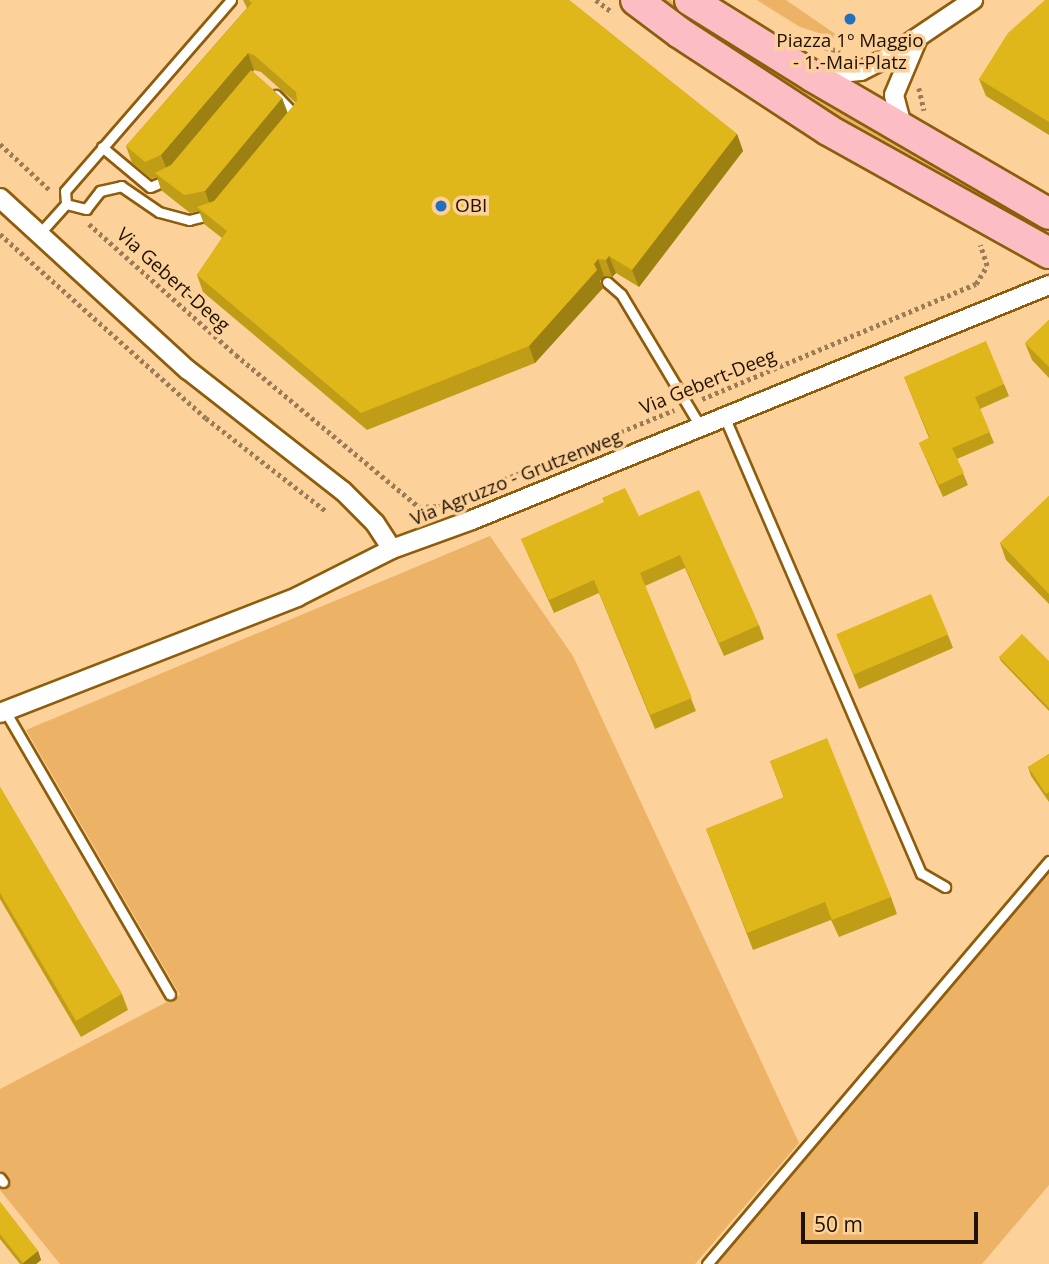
<!DOCTYPE html>
<meta charset="utf-8">
<style>
body{margin:0}
#map{position:relative;width:1049px;height:1264px;overflow:hidden;background:#fdd19a;font-family:"Open Sans",sans-serif}
div>[style]{position:absolute}
[style*='--x']{left:calc(var(--x)*1px);top:calc(var(--y)*1px);width:calc(var(--w)*1px);rotate:calc(var(--a)*1deg)}
.green>*{inset:0;background:#ecb265}
.path>*{height:4.5px;margin-top:-2.25px;transform-origin:0;background:repeating-linear-gradient(90deg,#9b7c55 0 3.5px,transparent 0 7px)}
.roads{filter:drop-shadow(2px 0 #8e5d0b) drop-shadow(-2px 0 #8e5d0b) drop-shadow(0 2px #8e5d0b) drop-shadow(0 -2px #8e5d0b)}
.service>*{height:9px;margin:-4.5px;padding:0 4.5px;transform-origin:4.5px;border-radius:4.5px;background:#fff}
.minor>*{height:18px;margin:-9px;padding:0 9px;transform-origin:9px;border-radius:9px;background:#fff}
.primary>*{height:30px;margin:-15px;padding:0 15px;transform-origin:15px;border-radius:15px;background:#fdbdc5}
.wall>*{inset:0;background:#c09d16}
.shaded-wall>*{inset:0;background:#9c8012}
.building>*{inset:0;background:#dfb71a;transform-origin:0 0}
.dots>*{width:19px;height:19px;translate:-50% -50%;box-sizing:border-box;border:4px solid #fdd19a;border-radius:50%}
span{translate:-50% -50%;white-space:nowrap;text-align:center;line-height:1.15;-webkit-text-stroke:7px #fdd19a;paint-order:stroke}
.poi-label{font-size:19px;color:#211200}
.left{translate:0 -50%;text-align:left}
.street-label{font-size:19px;color:#211200}
.scale{position:absolute;left:801px;top:1212px;width:177px;height:32px;box-sizing:border-box;border:4px solid #211200;border-top:0;padding-left:9px;font-size:21px;line-height:24px;white-space:nowrap;color:#211200;-webkit-text-stroke:5px #fdd19a;paint-order:stroke}
</style>
<div id="map">
<div class="green">
<div style="clip-path:polygon(658px 0,670px 0,716px 32px,1049px 228px,1049px 236px,820px 107px,721px 46px)"></div>
<div style="clip-path:polygon(757px 0,786px 0,847px 42px,800px 27px)"></div>
<div style="clip-path:polygon(490px 536px,573px 656px,799px 1143px,695px 1264px,60px 1264px,0 1190px,0 1089px,180px 995px,26px 730px)"></div>
<div style="clip-path:polygon(1049px 872px,1049px 1185px,982px 1264px,717px 1264px)"></div>
</div>
<div class="path">
<div style="--x:596;--y:0;--w:21;--a:37"></div>
<div style="--x:818;--y:46;--w:23;--a:13"></div>
<div style="--x:919;--y:88;--w:23;--a:77"></div>
<div style="--x:0;--y:144;--w:69;--a:42.7"></div>
<div style="--x:89;--y:224;--w:197;--a:41.7"></div>
<div style="--x:236;--y:355;--w:238;--a:39.7"></div>
<div style="--x:419;--y:507;--w:20;--a:-3"></div>
<div style="--x:439;--y:506;--w:254;--a:-22.2"></div>
<div style="--x:0;--y:234;--w:276;--a:41.8"></div>
<div style="--x:206;--y:418;--w:153;--a:37.8"></div>
<div style="--x:702;--y:399;--w:297;--a:-22.8"></div>
<div style="--x:976;--y:284;--w:21;--a:-59"></div>
<div style="--x:987;--y:266;--w:22;--a:-108"></div>
</div>
<div class="roads">
<div class="service">
<div style="--x:276;--y:95;--w:29;--a:46"></div>
<div style="--x:102;--y:147;--w:62;--a:39.8"></div>
<div style="--x:150;--y:187;--w:21;--a:-23"></div>
<div style="--x:66;--y:204;--w:21;--a:14"></div>
<div style="--x:86;--y:209;--w:23;--a:-52"></div>
<div style="--x:100;--y:191;--w:22;--a:-13"></div>
<div style="--x:121;--y:186;--w:46;--a:34.4"></div>
<div style="--x:159;--y:212;--w:31;--a:15"></div>
<div style="--x:189;--y:220;--w:25;--a:-14"></div>
<div style="--x:39;--y:234;--w:40;--a:-48"></div>
<div style="--x:66;--y:204;--w:13;--a:-94"></div>
<div style="--x:65;--y:191;--w:253;--a:-49"></div>
<div style="--x:607;--y:282;--w:18;--a:41"></div>
<div style="--x:621;--y:294;--w:154;--a:59.1"></div>
<div style="--x:724;--y:416;--w:498;--a:66.7"></div>
<div style="--x:921;--y:873;--w:28;--a:30"></div>
<div style="--x:5;--y:711;--w:328;--a:59.8"></div>
<div style="--x:0;--y:1178;--w:5;--a:53"></div>
<div style="--x:707;--y:1264;--w:529;--a:-49.68"></div>
</div>
<div class="minor">
<div style="--x:816;--y:75;--w:45;--a:-5.1"></div>
<div style="--x:861;--y:71;--w:29;--a:-27"></div>
<div style="--x:887;--y:58;--w:104;--a:-34"></div>
<div style="--x:903;--y:129;--w:35;--a:-105"></div>
<div style="--x:894;--y:95;--w:62;--a:-67.2"></div>
<div style="--x:0;--y:198;--w:255;--a:42.5"></div>
<div style="--x:188;--y:370;--w:197;--a:38"></div>
<div style="--x:343;--y:491;--w:45;--a:45"></div>
<div style="--x:375;--y:523;--w:31;--a:57"></div>
<div style="--x:0;--y:713;--w:319;--a:-21.3"></div>
<div style="--x:297;--y:597;--w:106;--a:-26.8"></div>
<div style="--x:392;--y:549;--w:85;--a:-19.9"></div>
<div style="--x:472;--y:520;--w:623;--a:-22.16"></div>
</div>
<div class="primary">
<div style="--x:636;--y:0;--w:55;--a:36.9"></div>
<div style="--x:680;--y:33;--w:177;--a:33.2"></div>
<div style="--x:828;--y:130;--w:253;--a:29.1"></div>
<div style="--x:690;--y:0;--w:144;--a:31.9"></div>
<div style="--x:812;--y:76;--w:274;--a:30.2"></div>
</div>
</div>
<div class="wall">
<div style="clip-path:polygon(evenodd,243px 0,569px 0,737px 134px,743px 151px,639px 287px,616px 273px,612px 277px,604px 276px,600px 281px,603px 288px,535px 363px,367px 430px,203px 292px,197px 275px,222px 238px,204px 224px,199px 211px,190px 213px,161px 190px,157px 177px,151px 179px,132px 163px,126px 146px,247px 8px,243px 0,254px 70px,261px 72px,296px 103px,288px 113px,282px 98px,253px 72px,254px 70px)"></div>
<div style="clip-path:polygon(1049px 0,1049px 135px,986px 96px,979px 79px)"></div>
<div style="clip-path:polygon(1049px 320px,1049px 378px,1032px 360px,1025px 343px)"></div>
<div style="clip-path:polygon(904px 377px,1004px 384px,1009px 396px,980px 409px,994px 443px,957px 459px,968px 485px,943px 497px,919px 443px,929px 438px)"></div>
<div style="clip-path:polygon(1049px 496px,1049px 604px,1006px 560px,1000px 543px)"></div>
<div style="clip-path:polygon(639px 516px,759px 625px,764px 639px,724px 656px,685px 568px,645px 586px,696px 711px,655px 729px,599px 593px,554px 613px,521px 539px)"></div>
<div style="clip-path:polygon(837px 635px,948px 635px,953px 648px,859px 689px)"></div>
<div style="clip-path:polygon(999px 657px,1049px 661px,1049px 711px,1001px 661px)"></div>
<div style="clip-path:polygon(1049px 754px,1049px 802px,1031px 776px,1028px 767px)"></div>
<div style="clip-path:polygon(770px 761px,891px 897px,897px 914px,839px 937px,831px 920px,753px 950px,706px 829px,784px 798px)"></div>
<div style="clip-path:polygon(0 787px,122px 994px,128px 1010px,81px 1037px,0 899px)"></div>
<div style="clip-path:polygon(0 1202px,38px 1251px,41px 1260px,36px 1264px,20px 1264px,0 1239px)"></div>
</div>
<div class="shaded-wall">
<div style="clip-path:polygon(248px 53px,254px 70px,168px 172px,161px 155px)"></div>
<div style="clip-path:polygon(282px 98px,288px 115px,211px 208px,205px 191px)"></div>
<div style="clip-path:polygon(737px 134px,743px 151px,639px 287px,632px 270px)"></div>
<div style="clip-path:polygon(609px 256px,616px 273px,612px 277px,606px 260px)"></div>
<div style="clip-path:polygon(598px 259px,604px 276px,600px 281px,603px 288px,535px 363px,529px 346px)"></div>
<div style="clip-path:polygon(38px 1251px,41px 1260px,36px 1264px,23px 1264px,23px 1263px)"></div>
</div>
<div class="building">
<div style="clip-path:polygon(249px 0,569px 0,737px 134px,632px 270px,609px 256px,606px 260px,598px 259px,594px 264px,597px 270px,529px 346px,361px 413px,197px 275px,227px 231px,197px 207px,214px 201px,297px 101px,296px 92px,254px 55px,248px 53px,161px 155px,145px 162px,126px 146px,252px 3px)"></div>
<div style="clip-path:polygon(1045px 0,1049px 0,1049px 122px,979px 79px,1008px 33px)"></div>
<div style="clip-path:polygon(251px 70px,282px 98px,205px 191px,184px 195px,155px 173px,171px 165px)"></div>
<div style="clip-path:polygon(1049px 320px,1049px 367px,1025px 343px)"></div>
<div style="clip-path:polygon(986px 341px,1004px 384px,975px 397px,990px 432px,952px 448px,964px 473px,939px 485px,919px 443px,930px 438px,904px 377px)"></div>
<div style="clip-path:polygon(625px 488px,639px 516px,699px 490px,759px 625px,719px 643px,680px 555px,640px 573px,692px 698px,650px 715px,594px 580px,549px 600px,521px 539px,604px 502px,602px 498px)"></div>
<div style="clip-path:polygon(1049px 496px,1049px 594px,1000px 543px)"></div>
<div style="left:931px;top:594px;width:44px;height:103px;rotate:67deg"></div>
<div style="clip-path:polygon(1022px 634px,1049px 661px,1049px 708px,999px 657px)"></div>
<div style="clip-path:polygon(827px 738px,891px 897px,832px 920px,825px 902px,747px 933px,706px 829px,784px 797px,770px 761px)"></div>
<div style="clip-path:polygon(1049px 754px,1049px 792px,1046px 794px,1028px 767px)"></div>
<div style="clip-path:polygon(0 787px,122px 994px,76px 1021px,0 893px)"></div>
<div style="clip-path:polygon(0 1202px,38px 1251px,23px 1263px,0 1234px)"></div>
</div>
<div class="dots">
<div style="left:850px;top:19px;background:#2170bf"></div>
<div style="left:441px;top:206px;background:#2170bf"></div>
</div>
<div class="poi-label">
<span style="left:850px;top:52px">Piazza 1º Maggio<br>- 1.-Mai-Platz</span>
<span class="left" style="left:455px;top:206px">OBI</span>
</div>
<div class="street-label">
<span style="left:173px;top:280px;rotate:42deg">Via Gebert-Deeg</span>
<span style="left:708px;top:382px;rotate:-22deg">Via Gebert-Deeg</span>
<span style="left:516px;top:478px;rotate:-22deg">Via Agruzzo - Grutzenweg</span>
</div>
<div class="scale">50 m</div>
</div>
